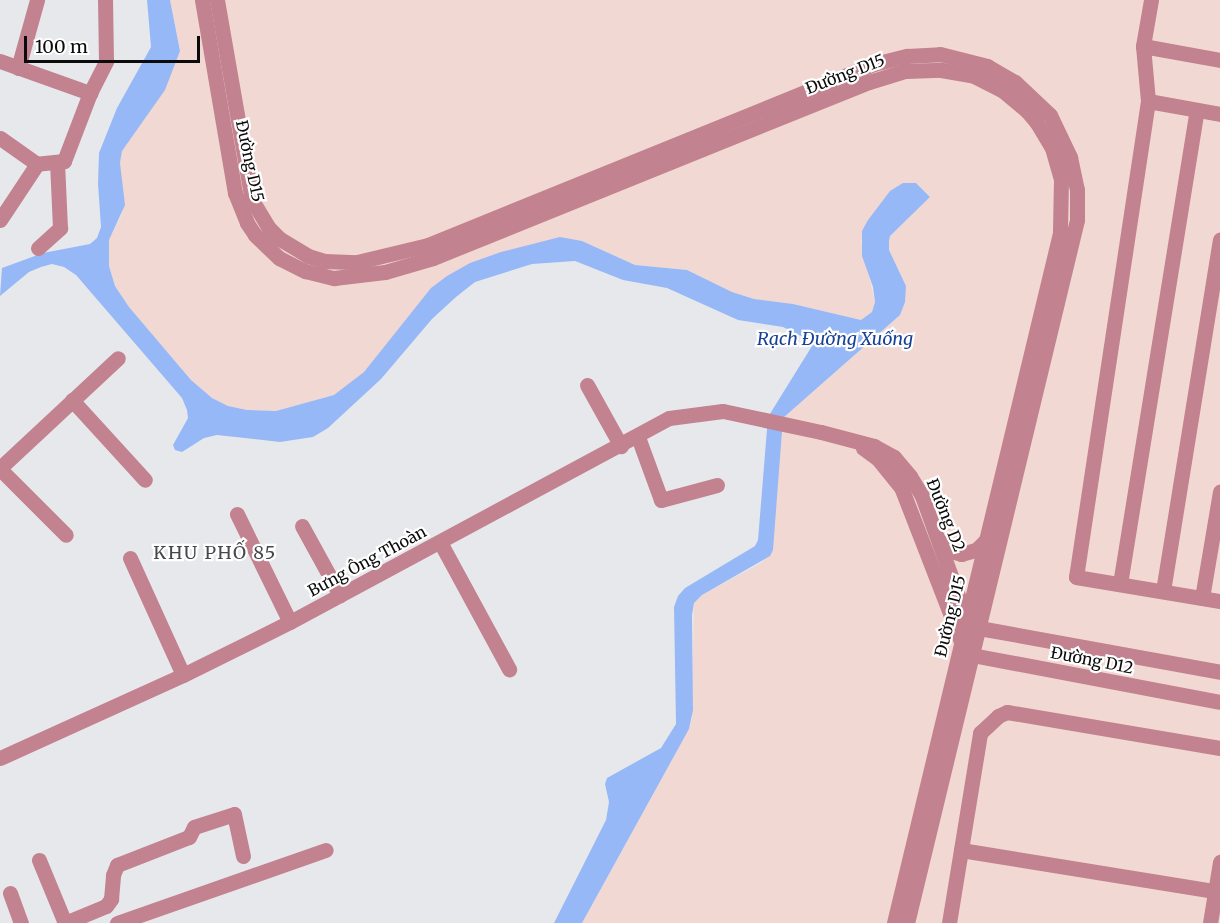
<!DOCTYPE html>
<meta charset="utf-8">
<style>
body{margin:0}
#map{position:relative;width:1220px;height:923px;overflow:hidden;background:#e7e8ec;font-family:Merriweather,serif}
div>[style]{position:absolute}
[style*='--x']{left:calc(var(--x)*1px);top:calc(var(--y)*1px);width:calc(var(--w)*1px);rotate:calc(var(--a)*1deg)}
.industrial>*{inset:0;background:#f2d8d2}
.water>*{inset:0;background:#97b8f7}
.minor>*{height:15px;margin:-7.5px;padding:0 7.5px;transform-origin:7.5px;border-radius:7.5px;background:#c2828f}
span{translate:-50% -50%;white-space:nowrap;text-align:center;line-height:1.15;-webkit-text-stroke:4.5px #fff;paint-order:stroke}
.street-label{font-size:16px;color:#0b0b0c}
.water-label{font-size:18px;color:#174097;font-style:italic}
.neighbourhood-label{font-size:18px;color:#47484b;letter-spacing:1.5px}
.scale{position:absolute;left:24px;top:36px;width:176px;height:27px;box-sizing:border-box;border:3px solid #0b0b0c;border-top:0;padding-left:8px;font-size:18px;line-height:21px;white-space:nowrap;color:#0b0b0c;-webkit-text-stroke:4px #fff;paint-order:stroke}
</style>
<div id="map">
<div class="industrial">
<div style="clip-path:polygon(170px 0,1220px 0,1220px 923px,582px 923px,689px 729px,692px 719px,694px 603px,702px 595px,763px 562px,783px 418px,900px 315px,906px 286px,889px 250px,889px 241px,890px 236px,930px 197px,916px 183px,868px 220px,861px 242px,875px 302px,872px 312px,861px 320px,793px 304px,754px 299px,732px 292px,687px 270px,635px 265px,582px 241px,501px 252px,354px 382px,334px 395px,276px 411px,247px 410px,228px 406px,212px 398px,191px 380px,129px 307px,115px 286px,109px 266px,109px 240px,122px 214px,120px 163px,122px 151px,171px 74px,180px 51px)"></div>
</div>
<div class="water">
<div style="clip-path:polygon(147px 0,170px 0,180px 51px,165px 90px,122px 151px,120px 163px,125px 205px,109px 240px,109px 266px,115px 286px,129px 307px,191px 380px,212px 398px,228px 406px,247px 410px,276px 411px,334px 395px,364px 372px,431px 288px,447px 276px,470px 263px,501px 252px,560px 237px,582px 241px,635px 265px,687px 270px,732px 292px,754px 299px,793px 304px,861px 320px,872px 312px,875px 302px,873px 287px,862px 256px,862px 231px,868px 220px,890px 191px,903px 183px,916px 183px,930px 197px,890px 236px,889px 241px,889px 250px,906px 286px,905px 302px,900px 315px,783px 418px,773px 550px,770px 556px,702px 595px,694px 603px,692px 615px,693px 710px,689px 729px,582px 923px,554px 923px,606px 820px,609px 802px,605px 784px,607px 778px,661px 748px,676px 724px,674px 607px,678px 596px,685px 588px,755px 546px,758px 540px,768px 417px,812px 346px,809px 340px,783px 327px,738px 320px,667px 288px,623px 280px,575px 261px,532px 264px,475px 282px,456px 297px,432px 319px,381px 379px,328px 428px,313px 437px,280px 442px,217px 435px,204px 438px,182px 452px,175px 450px,173px 445px,188px 418px,187px 410px,182px 398px,76px 275px,64px 267px,52px 264px,41px 267px,29px 272px,0 296px,2px 268px,43px 253px,90px 244px,97px 238px,101px 227px,98px 184px,99px 153px,117px 108px,151px 47px)"></div>
</div>
<div class="minor">
<div style="--x:202;--y:0;--w:196;--a:80.3"></div>
<div style="--x:235;--y:193;--w:32;--a:68"></div>
<div style="--x:247;--y:223;--w:14;--a:56"></div>
<div style="--x:255;--y:235;--w:33;--a:44"></div>
<div style="--x:279;--y:258;--w:29;--a:27"></div>
<div style="--x:305;--y:271;--w:30;--a:14"></div>
<div style="--x:334;--y:278;--w:51;--a:-6.7"></div>
<div style="--x:385;--y:272;--w:50;--a:-16.3"></div>
<div style="--x:433;--y:258;--w:470;--a:-22"></div>
<div style="--x:869;--y:82;--w:39;--a:-17"></div>
<div style="--x:906;--y:71;--w:35;--a:-2"></div>
<div style="--x:941;--y:70;--w:34;--a:10"></div>
<div style="--x:974;--y:76;--w:31;--a:27"></div>
<div style="--x:1002;--y:90;--w:33;--a:40"></div>
<div style="--x:1027;--y:111;--w:16;--a:50"></div>
<div style="--x:1037;--y:123;--w:29;--a:59"></div>
<div style="--x:1052;--y:148;--w:32;--a:74"></div>
<div style="--x:1061;--y:179;--w:54;--a:91.1"></div>
<div style="--x:1060;--y:233;--w:710;--a:103.53"></div>
<div style="--x:217;--y:0;--w:203;--a:80.1"></div>
<div style="--x:252;--y:200;--w:31;--a:59"></div>
<div style="--x:268;--y:227;--w:17;--a:45"></div>
<div style="--x:280;--y:239;--w:33;--a:31"></div>
<div style="--x:308;--y:256;--w:17;--a:17"></div>
<div style="--x:324;--y:261;--w:33;--a:2"></div>
<div style="--x:357;--y:262;--w:73;--a:-13.5"></div>
<div style="--x:428;--y:245;--w:481;--a:-22.1"></div>
<div style="--x:874;--y:64;--w:34;--a:-14"></div>
<div style="--x:907;--y:56;--w:33;--a:-3"></div>
<div style="--x:940;--y:54;--w:49;--a:14.3"></div>
<div style="--x:987;--y:66;--w:32;--a:30"></div>
<div style="--x:1015;--y:82;--w:48;--a:43.3"></div>
<div style="--x:1050;--y:115;--w:47;--a:64.5"></div>
<div style="--x:1070;--y:157;--w:34;--a:78"></div>
<div style="--x:1077;--y:190;--w:30;--a:90"></div>
<div style="--x:1077;--y:220;--w:723;--a:103.59"></div>
<div style="--x:1151;--y:0;--w:47;--a:99.9"></div>
<div style="--x:1143;--y:46;--w:55;--a:84.8"></div>
<div style="--x:1148;--y:101;--w:481;--a:98.6"></div>
<div style="--x:1076;--y:577;--w:146;--a:9.5"></div>
<div style="--x:1143;--y:46;--w:78;--a:10.3"></div>
<div style="--x:0;--y:61;--w:96;--a:19.6"></div>
<div style="--x:90;--y:93;--w:73;--a:110.9"></div>
<div style="--x:64;--y:161;--w:27;--a:174"></div>
<div style="--x:37;--y:164;--w:67;--a:123.5"></div>
<div style="--x:18;--y:68;--w:71;--a:-74.4"></div>
<div style="--x:90;--y:93;--w:36;--a:-63"></div>
<div style="--x:106;--y:61;--w:61;--a:-90.9"></div>
<div style="--x:1148;--y:101;--w:73;--a:10.2"></div>
<div style="--x:0;--y:138;--w:45;--a:35.1"></div>
<div style="--x:38;--y:248;--w:30;--a:-42"></div>
<div style="--x:60;--y:228;--w:66;--a:-92.6"></div>
<div style="--x:587;--y:385;--w:70;--a:60.9"></div>
<div style="--x:72;--y:400;--w:108;--a:47.6"></div>
<div style="--x:638;--y:437;--w:67;--a:69.9"></div>
<div style="--x:661;--y:500;--w:58;--a:-15"></div>
<div style="--x:863;--y:448;--w:19;--a:36"></div>
<div style="--x:878;--y:459;--w:36;--a:51"></div>
<div style="--x:901;--y:487;--w:168;--a:68.8"></div>
<div style="--x:962;--y:644;--w:15;--a:48"></div>
<div style="--x:972;--y:655;--w:252;--a:10.7"></div>
<div style="--x:0;--y:468;--w:161;--a:-43"></div>
<div style="--x:0;--y:469;--w:93;--a:45"></div>
<div style="--x:237;--y:514;--w:120;--a:63.9"></div>
<div style="--x:302;--y:526;--w:79;--a:61.2"></div>
<div style="--x:940;--y:541;--w:12;--a:48"></div>
<div style="--x:948;--y:550;--w:14;--a:17"></div>
<div style="--x:961;--y:554;--w:16;--a:-15"></div>
<div style="--x:976;--y:550;--w:16;--a:-45"></div>
<div style="--x:440;--y:542;--w:145;--a:61.5"></div>
<div style="--x:130;--y:558;--w:128;--a:65.6"></div>
<div style="--x:1120;--y:584;--w:480;--a:-80.8"></div>
<div style="--x:1163;--y:591;--w:356;--a:-80.8"></div>
<div style="--x:1202;--y:598;--w:108;--a:-80.4"></div>
<div style="--x:0;--y:758;--w:201;--a:-24.4"></div>
<div style="--x:183;--y:675;--w:119;--a:-26.4"></div>
<div style="--x:290;--y:622;--w:430;--a:-28.3"></div>
<div style="--x:669;--y:418;--w:54;--a:-7.4"></div>
<div style="--x:723;--y:411;--w:100;--a:12.1"></div>
<div style="--x:821;--y:432;--w:55;--a:14.8"></div>
<div style="--x:874;--y:446;--w:23;--a:29"></div>
<div style="--x:894;--y:457;--w:25;--a:50"></div>
<div style="--x:910;--y:476;--w:23;--a:59"></div>
<div style="--x:922;--y:496;--w:132;--a:70.1"></div>
<div style="--x:967;--y:620;--w:14;--a:34"></div>
<div style="--x:979;--y:628;--w:245;--a:10.3"></div>
<div style="--x:961;--y:850;--w:257;--a:9.2"></div>
<div style="--x:39;--y:860;--w:68;--a:67.6"></div>
<div style="--x:10;--y:893;--w:32;--a:70"></div>
<div style="--x:65;--y:923;--w:44;--a:-22.5"></div>
<div style="--x:106;--y:906;--w:9;--a:-54"></div>
<div style="--x:111;--y:899;--w:24;--a:-85"></div>
<div style="--x:113;--y:875;--w:11;--a:-68"></div>
<div style="--x:117;--y:865;--w:77;--a:-21.3"></div>
<div style="--x:189;--y:837;--w:11;--a:-63"></div>
<div style="--x:194;--y:827;--w:42;--a:-18"></div>
<div style="--x:234;--y:814;--w:43;--a:77.9"></div>
<div style="--x:117;--y:923;--w:221;--a:-19.3"></div>
<div style="--x:949;--y:923;--w:193;--a:-80.7"></div>
<div style="--x:980;--y:733;--w:25;--a:-43"></div>
<div style="--x:998;--y:716;--w:10;--a:-24"></div>
<div style="--x:1007;--y:712;--w:216;--a:9.6"></div>
<div style="--x:1210;--y:923;--w:62;--a:-80.7"></div>
</div>
<div class="street-label">
<span style="left:845px;top:74px;rotate:-21deg">Đường D15</span>
<span style="left:250px;top:161px;rotate:78deg">Đường D15</span>
<span style="left:946px;top:515px;rotate:68deg">Đường D2</span>
<span style="left:367px;top:561px;rotate:-28deg">Bưng Ông Thoàn</span>
<span style="left:950px;top:616px;rotate:-76deg">Đường D15</span>
<span style="left:1092px;top:660px;rotate:11deg">Đường D12</span>
</div>
<div class="water-label">
<span style="left:835px;top:339px">Rạch Đường Xuống</span>
</div>
<div class="neighbourhood-label">
<span style="left:215px;top:553px">KHU PHỐ 85</span>
</div>
<div class="scale">100 m</div>
</div>
